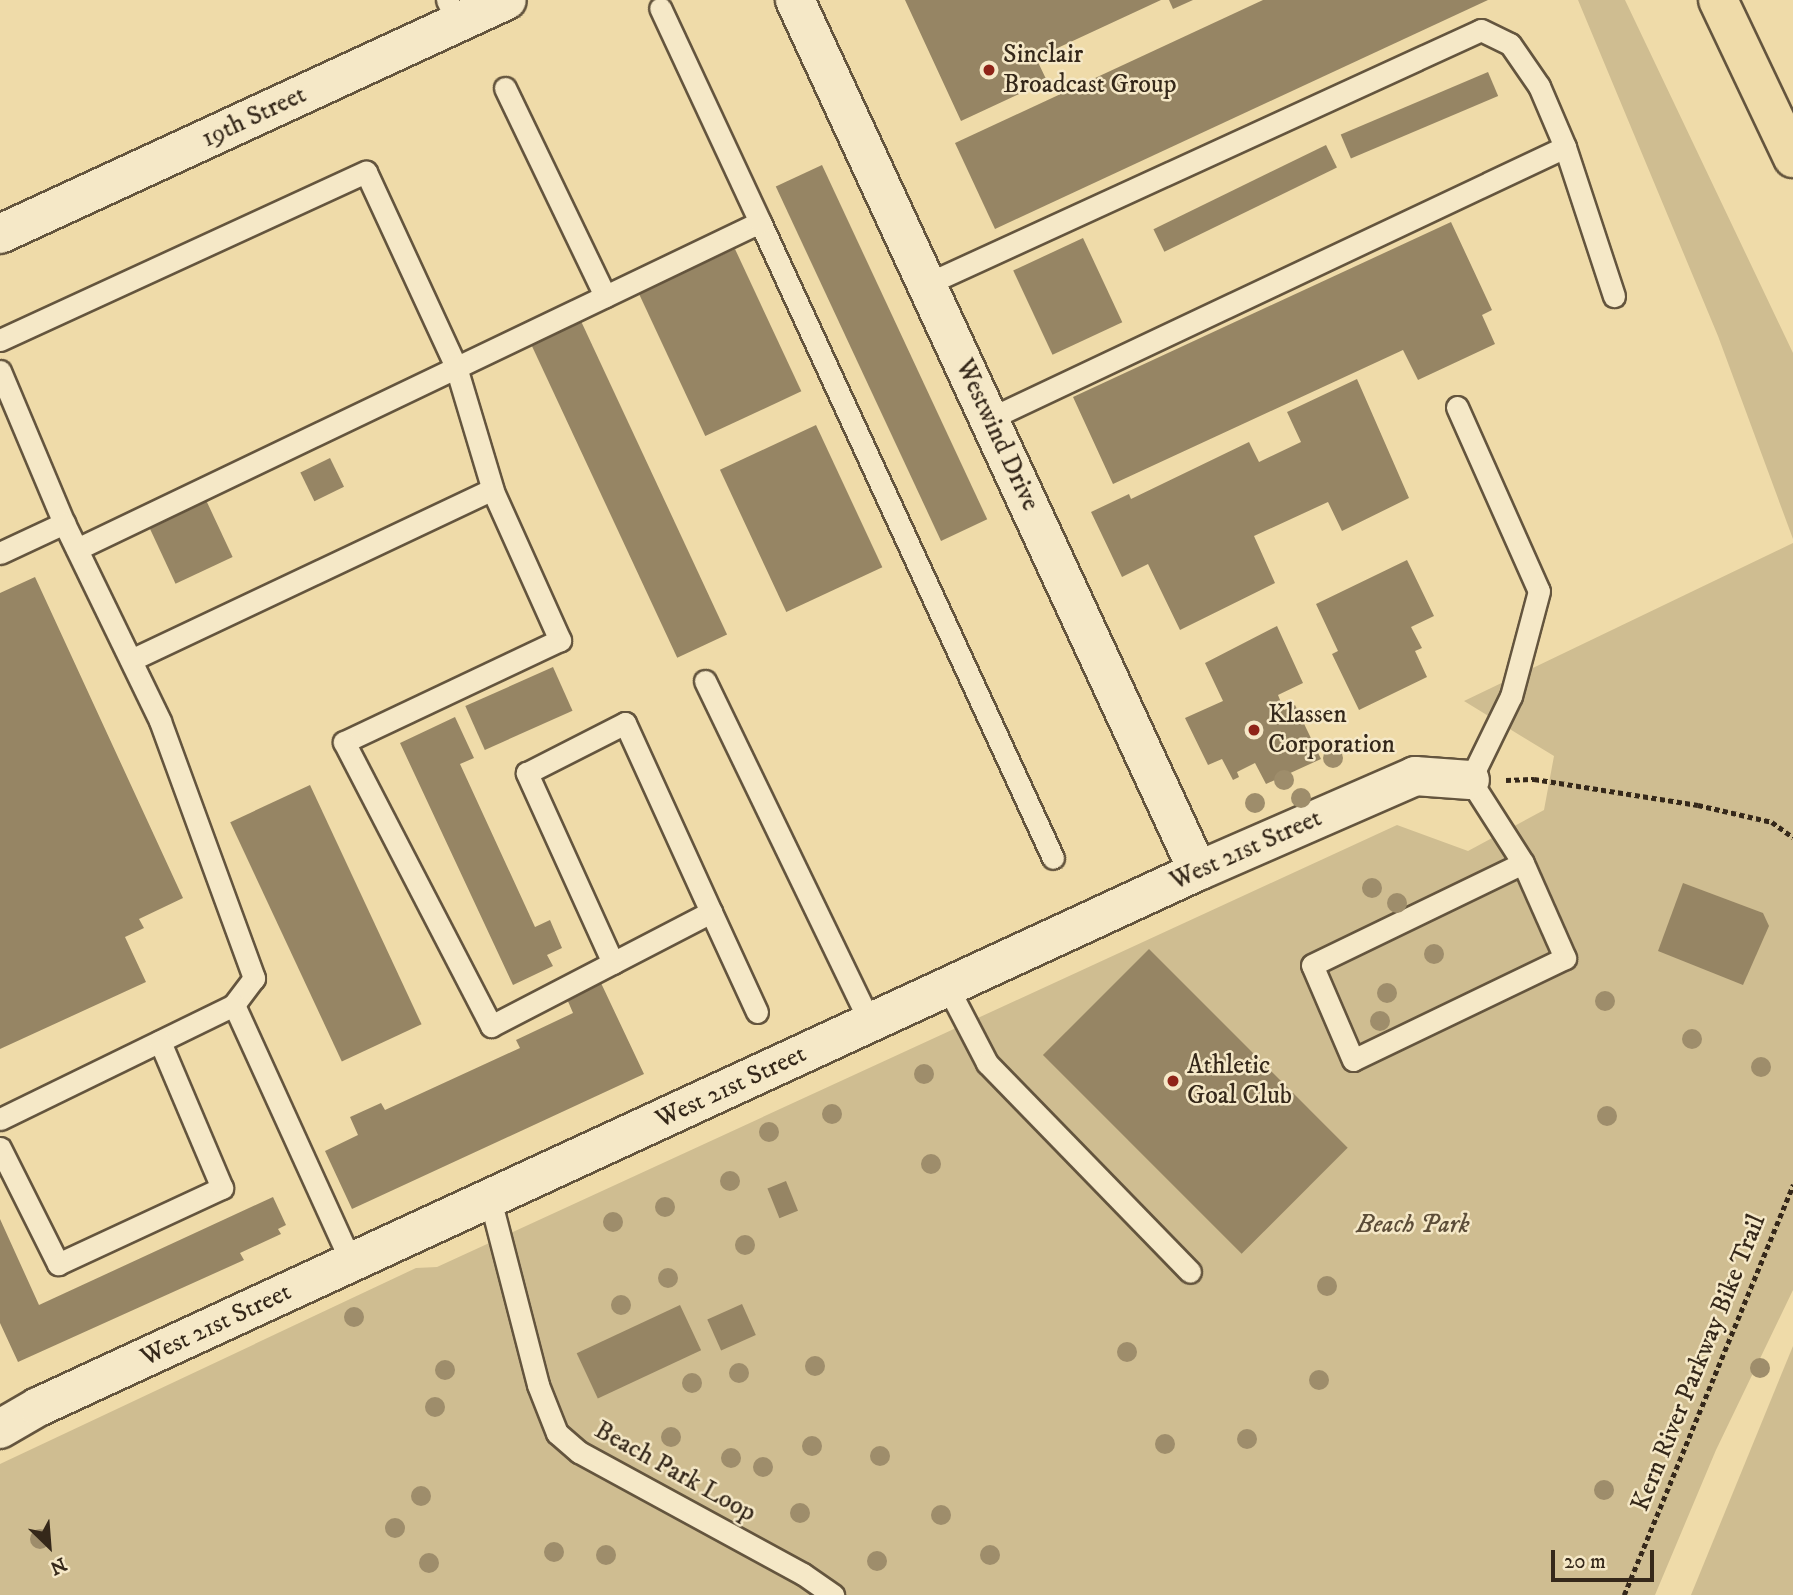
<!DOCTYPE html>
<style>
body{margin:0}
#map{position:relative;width:1793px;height:1595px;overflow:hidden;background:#efdba9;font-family:"IM FELL DW Pica",serif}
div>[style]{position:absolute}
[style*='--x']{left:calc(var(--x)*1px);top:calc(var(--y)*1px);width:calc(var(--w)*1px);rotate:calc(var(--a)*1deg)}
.green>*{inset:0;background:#cfbd91}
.building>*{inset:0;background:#968564;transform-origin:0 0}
.path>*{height:4.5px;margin-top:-2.25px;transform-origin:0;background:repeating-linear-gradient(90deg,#35281a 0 5px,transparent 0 8.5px)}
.roads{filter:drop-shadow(2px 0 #64553e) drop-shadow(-2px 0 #64553e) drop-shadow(0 2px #64553e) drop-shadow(0 -2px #64553e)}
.service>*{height:21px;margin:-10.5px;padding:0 10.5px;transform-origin:10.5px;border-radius:10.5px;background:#f5e8c7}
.minor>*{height:38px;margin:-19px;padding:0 19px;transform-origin:19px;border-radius:19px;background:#f5e8c7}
.tertiary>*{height:38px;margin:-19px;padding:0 19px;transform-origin:19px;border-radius:19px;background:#f5e8c7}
.motorway>*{height:38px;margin:-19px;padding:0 19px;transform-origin:19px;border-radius:19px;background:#efdba9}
.trees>*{width:20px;height:20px;margin:-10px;border-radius:50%;background:#9e8d6b}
.dots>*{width:19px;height:19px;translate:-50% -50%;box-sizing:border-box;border:4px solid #f5e8c7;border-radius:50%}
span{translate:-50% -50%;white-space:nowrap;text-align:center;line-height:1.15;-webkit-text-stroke:5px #f5e8c7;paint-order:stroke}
.poi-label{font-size:26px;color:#35281a}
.left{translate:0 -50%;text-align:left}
.street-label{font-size:26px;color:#35281a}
.park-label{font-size:26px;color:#5c4d38;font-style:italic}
.north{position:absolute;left:14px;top:1511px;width:70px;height:70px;-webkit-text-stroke:5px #f5e8c7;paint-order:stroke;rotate:155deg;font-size:19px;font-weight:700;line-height:28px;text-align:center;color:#35281a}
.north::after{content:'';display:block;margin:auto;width:24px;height:32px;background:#35281a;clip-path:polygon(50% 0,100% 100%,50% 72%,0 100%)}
.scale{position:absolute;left:1551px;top:1550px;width:103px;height:32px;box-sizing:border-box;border:4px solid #35281a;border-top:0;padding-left:9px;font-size:21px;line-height:24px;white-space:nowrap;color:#35281a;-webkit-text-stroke:5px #f5e8c7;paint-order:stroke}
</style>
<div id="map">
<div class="green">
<div style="clip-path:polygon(1578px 0,1625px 0,1793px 353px,1793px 539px,1718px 336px)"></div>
<div style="clip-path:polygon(1793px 543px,1793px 1290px,1716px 1450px,1655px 1595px,0 1595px,0 1464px,416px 1268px,437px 1267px,1397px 825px,1468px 851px,1544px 810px,1554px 756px,1464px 701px)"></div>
<div style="clip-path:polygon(1793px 1346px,1793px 1595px,1691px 1595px)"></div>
</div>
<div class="building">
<div style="clip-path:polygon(905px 0,1161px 0,1036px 58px,1047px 81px,961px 121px)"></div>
<div style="clip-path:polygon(1169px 0,1193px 0,1173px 9px)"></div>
<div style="clip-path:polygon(1263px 0,1488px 0,995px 229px,955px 143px)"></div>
<div style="left:1488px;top:72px;width:26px;height:160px;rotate:67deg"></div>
<div style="left:1326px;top:145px;width:25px;height:192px;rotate:64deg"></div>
<div style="left:822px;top:165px;width:391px;height:51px;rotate:65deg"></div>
<div style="clip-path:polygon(1451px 222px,1492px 310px,1482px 315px,1495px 344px,1418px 380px,1403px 350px,1113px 484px,1073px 397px)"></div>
<div style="left:1083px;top:238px;width:93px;height:77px;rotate:65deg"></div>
<div style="left:735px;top:249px;width:157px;height:106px;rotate:65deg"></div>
<div style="left:580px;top:319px;width:348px;height:55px;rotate:65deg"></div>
<div style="clip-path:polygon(1357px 379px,1409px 498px,1342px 531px,1328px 502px,1254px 536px,1275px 583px,1180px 630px,1148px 564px,1122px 577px,1091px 512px,1129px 494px,1131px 499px,1249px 442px,1259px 462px,1301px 442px,1287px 412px)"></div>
<div style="left:816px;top:425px;width:157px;height:106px;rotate:65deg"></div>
<div style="left:330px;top:458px;width:32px;height:33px;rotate:64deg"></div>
<div style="left:206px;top:500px;width:63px;height:63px;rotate:65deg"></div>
<div style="clip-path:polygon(1407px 560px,1434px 616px,1411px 627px,1422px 648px,1415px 651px,1427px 677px,1359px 710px,1332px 654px,1338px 651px,1316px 604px)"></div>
<div style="clip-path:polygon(35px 577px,183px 898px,139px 919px,144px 928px,125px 937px,146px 982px,0 1049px,0 593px)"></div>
<div style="clip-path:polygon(1277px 626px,1303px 683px,1278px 695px,1284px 710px,1295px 705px,1321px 759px,1266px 784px,1255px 763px,1237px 772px,1239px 777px,1233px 780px,1222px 759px,1208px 765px,1185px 718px,1223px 701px,1205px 663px)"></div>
<div style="left:553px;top:667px;width:48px;height:96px;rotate:66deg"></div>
<div style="clip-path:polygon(455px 717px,474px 758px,460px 764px,535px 927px,550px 920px,562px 948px,547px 955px,553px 966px,513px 985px,400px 743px)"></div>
<div style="left:310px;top:785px;width:264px;height:88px;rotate:65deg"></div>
<div style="clip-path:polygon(1683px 883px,1763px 913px,1769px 926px,1743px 985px,1658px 951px)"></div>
<div style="left:1149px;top:949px;width:281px;height:150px;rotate:45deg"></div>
<div style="clip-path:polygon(601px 983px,644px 1074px,352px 1209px,325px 1151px,358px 1135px,350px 1117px,381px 1103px,385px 1110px,520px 1048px,516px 1040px,573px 1013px,567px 999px)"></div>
<div style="left:786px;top:1181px;width:32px;height:20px;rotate:68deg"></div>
<div style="clip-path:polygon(273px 1197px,286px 1225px,278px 1229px,281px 1234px,240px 1253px,244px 1260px,18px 1362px,0 1323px,0 1219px,39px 1305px)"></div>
<div style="left:742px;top:1304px;width:34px;height:38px;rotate:66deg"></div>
<div style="left:680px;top:1305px;width:50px;height:114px;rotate:65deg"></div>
</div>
<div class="path">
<div style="--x:1506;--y:780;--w:28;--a:-2"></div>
<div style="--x:1534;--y:779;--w:166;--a:9"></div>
<div style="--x:1698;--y:805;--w:76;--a:12.9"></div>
<div style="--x:1772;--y:822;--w:26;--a:36"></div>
<div style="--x:1624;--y:1595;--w:444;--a:-67.6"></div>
</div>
<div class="roads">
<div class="service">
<div style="--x:447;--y:0;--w:25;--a:64"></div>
<div style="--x:505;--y:88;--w:231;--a:64.3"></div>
<div style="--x:760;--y:222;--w:700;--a:65.26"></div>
<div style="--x:927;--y:284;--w:609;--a:-24.63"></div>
<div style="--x:1481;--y:30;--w:32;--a:26"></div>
<div style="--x:1510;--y:44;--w:51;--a:55.4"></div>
<div style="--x:1539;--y:86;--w:66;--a:66.9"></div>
<div style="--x:0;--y:340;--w:403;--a:-24.7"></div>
<div style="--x:366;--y:172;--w:215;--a:65.2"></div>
<div style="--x:456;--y:367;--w:128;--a:73.3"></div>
<div style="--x:0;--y:371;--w:165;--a:67.2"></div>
<div style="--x:64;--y:523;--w:220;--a:64.1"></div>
<div style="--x:160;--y:721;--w:274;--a:69.9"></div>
<div style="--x:254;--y:978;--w:34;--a:127"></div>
<div style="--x:234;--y:1005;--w:260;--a:154"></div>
<div style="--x:1457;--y:407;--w:201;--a:66"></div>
<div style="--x:1539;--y:591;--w:109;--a:104.9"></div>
<div style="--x:1511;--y:696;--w:93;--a:116"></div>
<div style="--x:1470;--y:780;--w:98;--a:57.4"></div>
<div style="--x:1523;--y:863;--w:104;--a:66.1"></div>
<div style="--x:1565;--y:958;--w:235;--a:154.3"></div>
<div style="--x:1353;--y:1060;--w:103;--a:-113.3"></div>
<div style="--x:1312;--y:965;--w:234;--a:-25.8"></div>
<div style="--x:989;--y:419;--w:637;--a:-25.28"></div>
<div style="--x:1565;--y:147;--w:157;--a:71.8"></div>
<div style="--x:77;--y:549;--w:757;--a:-25.58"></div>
<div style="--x:760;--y:222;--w:236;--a:-115"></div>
<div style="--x:0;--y:553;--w:71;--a:-25.1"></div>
<div style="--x:131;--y:660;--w:399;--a:-25.3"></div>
<div style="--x:492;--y:489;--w:166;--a:65.8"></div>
<div style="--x:560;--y:640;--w:239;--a:154.7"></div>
<div style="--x:344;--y:742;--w:320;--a:62.6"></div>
<div style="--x:491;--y:1026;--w:248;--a:-27.4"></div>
<div style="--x:711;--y:912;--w:110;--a:65.3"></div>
<div style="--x:705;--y:681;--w:379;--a:64.2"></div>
<div style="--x:613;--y:963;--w:209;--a:-114.4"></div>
<div style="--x:527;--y:773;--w:110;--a:-27"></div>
<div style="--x:625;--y:723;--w:208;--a:65.5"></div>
<div style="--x:947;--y:986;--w:87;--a:62.5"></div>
<div style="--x:987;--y:1063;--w:291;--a:45.8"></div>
<div style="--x:234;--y:1005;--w:282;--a:65.5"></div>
<div style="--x:0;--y:1148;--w:130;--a:63.4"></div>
<div style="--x:58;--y:1264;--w:181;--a:-24.9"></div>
<div style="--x:222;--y:1188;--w:159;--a:-113"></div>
<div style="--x:490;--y:1199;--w:192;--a:75.5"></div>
<div style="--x:538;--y:1385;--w:52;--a:68.4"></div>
<div style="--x:557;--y:1433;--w:29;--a:41"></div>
<div style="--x:579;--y:1452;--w:255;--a:28.6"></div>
<div style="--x:803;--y:1574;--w:37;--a:35"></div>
</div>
<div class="minor">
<div style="--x:1198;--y:871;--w:237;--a:-23.6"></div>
<div style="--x:1415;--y:776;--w:55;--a:4.2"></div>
</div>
<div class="tertiary">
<div style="--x:0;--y:234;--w:558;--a:-24.78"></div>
<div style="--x:0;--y:1429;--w:44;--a:-30.1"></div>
<div style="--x:38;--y:1407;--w:1278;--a:-24.8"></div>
<div style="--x:1198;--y:871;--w:960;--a:-114.83"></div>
</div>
<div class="motorway">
<div style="--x:1718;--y:0;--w:175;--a:64.6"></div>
</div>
</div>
<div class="trees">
<div style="left:1333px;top:758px"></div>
<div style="left:1284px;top:780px"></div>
<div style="left:1301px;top:798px"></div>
<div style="left:1255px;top:803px"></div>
<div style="left:1372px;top:888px"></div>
<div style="left:1397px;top:903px"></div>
<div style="left:1434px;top:954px"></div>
<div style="left:1387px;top:993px"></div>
<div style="left:1605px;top:1001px"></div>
<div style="left:1380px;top:1021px"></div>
<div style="left:1692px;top:1039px"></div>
<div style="left:1761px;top:1067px"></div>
<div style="left:924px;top:1074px"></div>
<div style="left:832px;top:1114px"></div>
<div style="left:1607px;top:1116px"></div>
<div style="left:769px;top:1132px"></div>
<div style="left:931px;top:1164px"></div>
<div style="left:730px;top:1181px"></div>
<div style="left:665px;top:1207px"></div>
<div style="left:613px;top:1222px"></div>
<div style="left:745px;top:1245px"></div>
<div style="left:668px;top:1278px"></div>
<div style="left:1327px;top:1286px"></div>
<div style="left:621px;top:1305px"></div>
<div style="left:354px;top:1317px"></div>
<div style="left:1127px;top:1352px"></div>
<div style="left:815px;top:1366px"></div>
<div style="left:1760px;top:1368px"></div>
<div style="left:445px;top:1370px"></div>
<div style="left:739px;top:1373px"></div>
<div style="left:1319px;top:1380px"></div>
<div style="left:692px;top:1383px"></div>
<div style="left:435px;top:1407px"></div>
<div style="left:671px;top:1437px"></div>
<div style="left:1247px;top:1439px"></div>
<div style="left:1165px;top:1444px"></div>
<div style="left:812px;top:1446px"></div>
<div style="left:880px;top:1456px"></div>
<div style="left:731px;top:1458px"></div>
<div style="left:763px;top:1467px"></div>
<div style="left:1604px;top:1490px"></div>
<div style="left:421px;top:1496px"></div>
<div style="left:800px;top:1513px"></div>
<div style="left:941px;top:1515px"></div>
<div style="left:395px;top:1528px"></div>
<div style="left:40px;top:1539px"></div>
<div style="left:554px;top:1552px"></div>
<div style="left:606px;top:1555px"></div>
<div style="left:990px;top:1555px"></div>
<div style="left:877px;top:1561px"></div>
<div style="left:429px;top:1563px"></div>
</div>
<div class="dots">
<div style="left:989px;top:70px;background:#8f2418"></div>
<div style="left:1254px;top:730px;background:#8f2418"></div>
<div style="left:1173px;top:1081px;background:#8f2418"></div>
</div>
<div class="poi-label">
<span class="left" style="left:1003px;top:70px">Sinclair<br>Broadcast Group</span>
<span class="left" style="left:1268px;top:730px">Klassen<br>Corporation</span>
<span class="left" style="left:1187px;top:1081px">Athletic<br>Goal Club</span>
</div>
<div class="street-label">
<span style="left:254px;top:117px;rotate:-25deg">19th Street</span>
<span style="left:997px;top:435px;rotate:65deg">Westwind Drive</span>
<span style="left:1246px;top:850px;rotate:-24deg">West 21st Street</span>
<span style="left:731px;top:1087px;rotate:-25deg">West 21st Street</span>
<span style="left:216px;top:1325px;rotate:-25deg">West 21st Street</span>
<span style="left:1699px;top:1363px;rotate:-68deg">Kern River Parkway Bike Trail</span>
<span style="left:675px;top:1472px;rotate:29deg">Beach Park Loop</span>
</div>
<div class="park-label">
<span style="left:1413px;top:1225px">Beach Park</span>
</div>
<div class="north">N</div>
<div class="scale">20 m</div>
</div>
